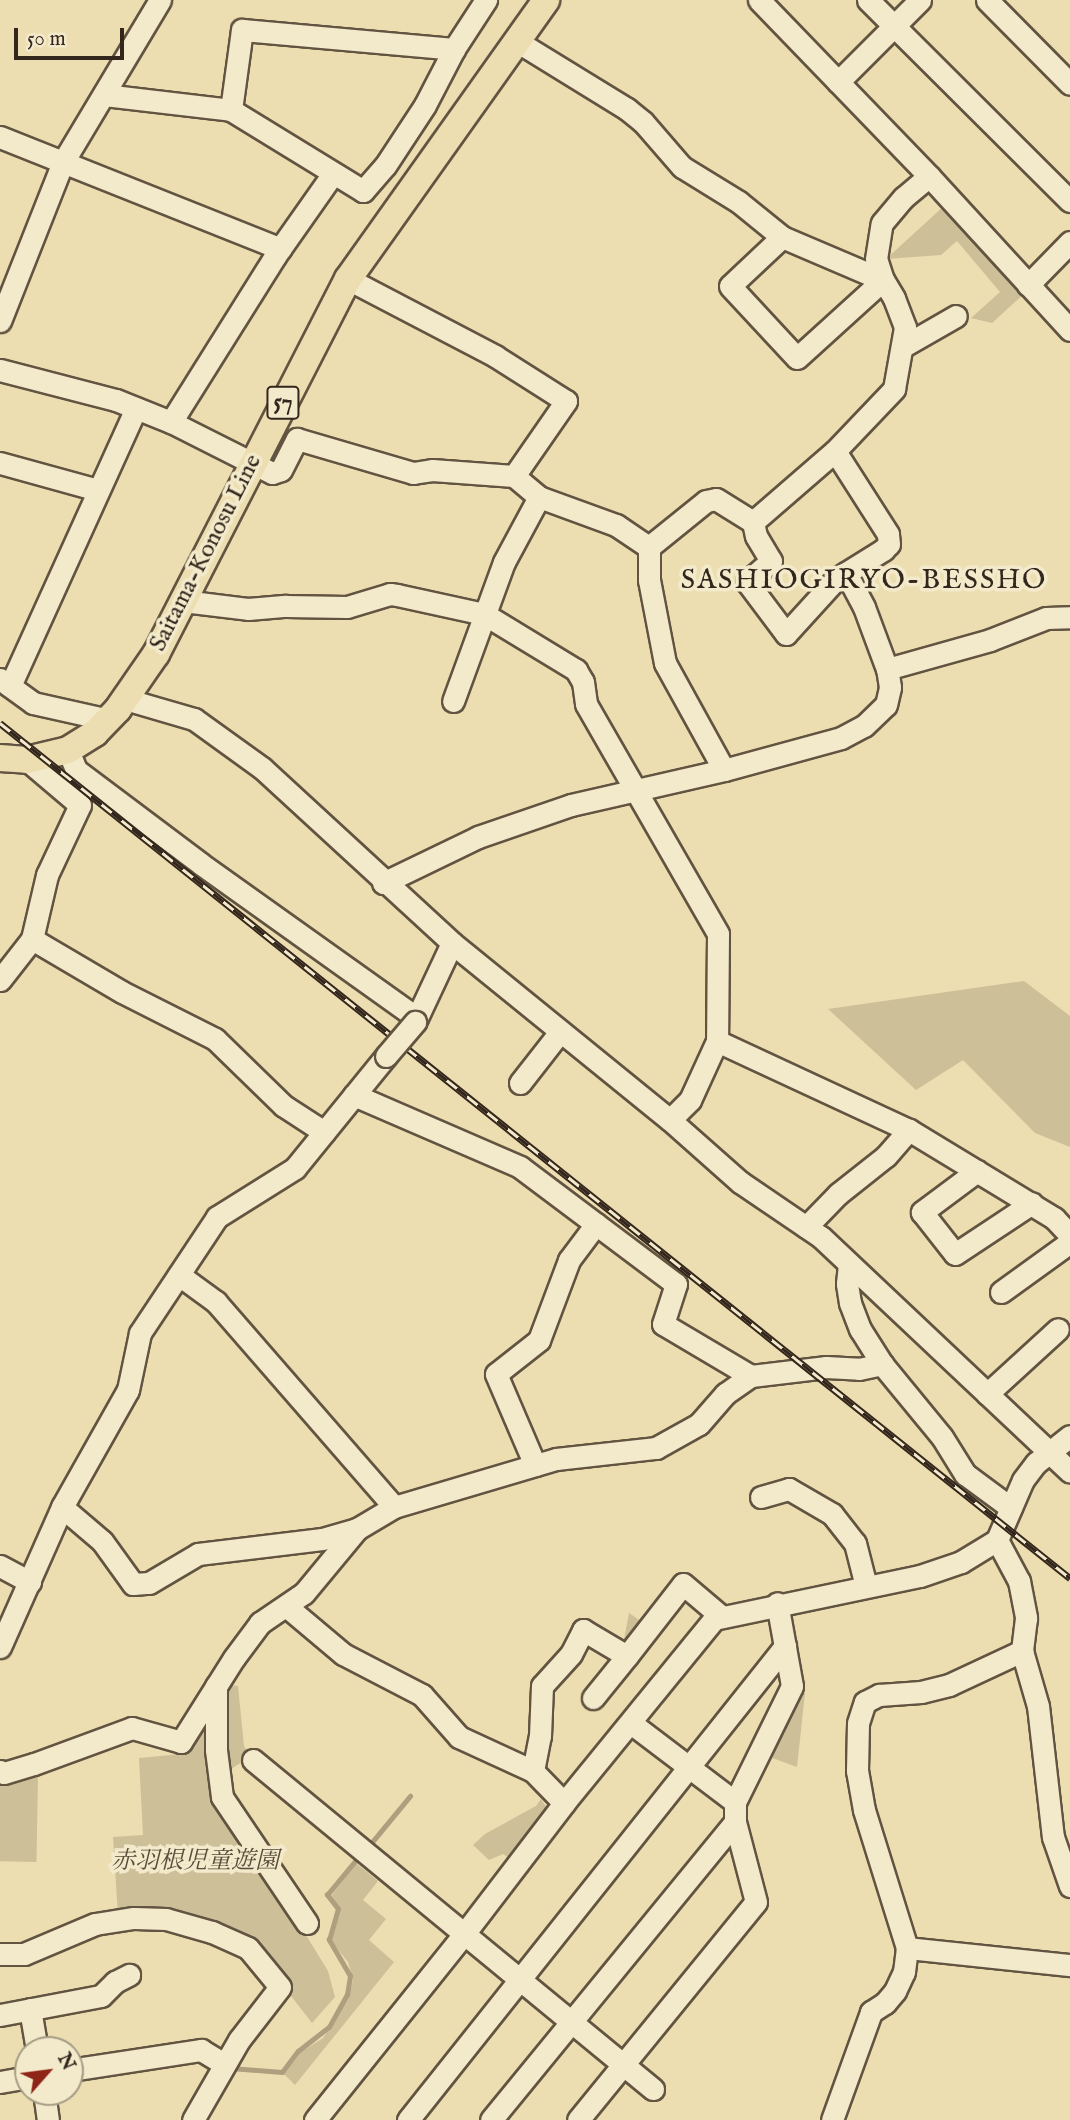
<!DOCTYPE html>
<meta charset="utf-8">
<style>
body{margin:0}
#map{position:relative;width:1070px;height:2120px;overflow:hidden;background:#eddeb1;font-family:"IM FELL English","Noto Serif JP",serif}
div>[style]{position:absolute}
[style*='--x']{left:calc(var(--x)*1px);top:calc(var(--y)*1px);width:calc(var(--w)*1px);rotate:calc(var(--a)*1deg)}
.green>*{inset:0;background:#cdbf98;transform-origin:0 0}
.stream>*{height:4.5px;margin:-2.25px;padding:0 2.25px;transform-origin:2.25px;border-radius:2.25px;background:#ae9f7e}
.roads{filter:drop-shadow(2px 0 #625441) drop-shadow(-2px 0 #625441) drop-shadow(0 2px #625441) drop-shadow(0 -2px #625441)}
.minor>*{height:21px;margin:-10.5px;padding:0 10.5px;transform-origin:10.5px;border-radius:10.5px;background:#f3eacc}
.major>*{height:26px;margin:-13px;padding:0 13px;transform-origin:13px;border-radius:13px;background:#eddeb1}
.rail>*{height:7px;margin-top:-3.5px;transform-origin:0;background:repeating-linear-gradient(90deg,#f3eacc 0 13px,#33261c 0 26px);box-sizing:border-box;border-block:2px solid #33261c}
.bridges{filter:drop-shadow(2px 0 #625441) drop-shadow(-2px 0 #625441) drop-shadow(0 2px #625441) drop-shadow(0 -2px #625441)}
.minor-bridge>*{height:21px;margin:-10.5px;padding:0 10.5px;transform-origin:10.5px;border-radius:10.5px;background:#f3eacc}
span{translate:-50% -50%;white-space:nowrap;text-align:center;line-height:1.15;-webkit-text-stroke:7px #f3eacc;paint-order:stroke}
.shield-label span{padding:2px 5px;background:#f3eacc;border:2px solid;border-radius:5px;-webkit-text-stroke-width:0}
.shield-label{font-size:23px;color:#33261c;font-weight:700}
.street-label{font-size:24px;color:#33261c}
.park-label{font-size:24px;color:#5a4c3b;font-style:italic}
.quarter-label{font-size:28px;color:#33261c;letter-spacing:2px}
.north{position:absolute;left:14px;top:2036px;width:70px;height:70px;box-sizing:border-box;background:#f3eacc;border:2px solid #a69c86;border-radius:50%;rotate:62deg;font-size:19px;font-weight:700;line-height:28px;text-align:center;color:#33261c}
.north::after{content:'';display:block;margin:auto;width:24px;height:32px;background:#8f2418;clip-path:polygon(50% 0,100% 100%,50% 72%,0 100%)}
.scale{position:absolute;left:14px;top:28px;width:110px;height:32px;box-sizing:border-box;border:4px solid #33261c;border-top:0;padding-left:9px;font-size:21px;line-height:24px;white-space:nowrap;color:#33261c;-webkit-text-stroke:5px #f3eacc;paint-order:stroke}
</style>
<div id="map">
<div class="green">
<div style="clip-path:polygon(944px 206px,1025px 293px,992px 323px,971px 318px,1000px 292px,957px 241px,941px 255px,886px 259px)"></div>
<div style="clip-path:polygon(1024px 981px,1070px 1016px,1070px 1147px,1035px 1133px,963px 1060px,916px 1090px,828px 1009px)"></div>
<div style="clip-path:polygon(629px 1613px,645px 1624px,622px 1650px)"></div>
<div style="clip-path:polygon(222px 1684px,238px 1686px,244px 1746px,250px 1757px,223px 1774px)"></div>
<div style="clip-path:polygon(799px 1692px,805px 1693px,797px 1767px,767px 1756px)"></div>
<div style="clip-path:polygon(205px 1722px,210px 1778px,328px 1971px,335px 1997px,312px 2023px,249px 1942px,118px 1915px,113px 1837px,143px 1835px,139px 1758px,181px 1754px)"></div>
<div style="left:38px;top:1775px;width:87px;height:38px;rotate:91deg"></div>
<div style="clip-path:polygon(541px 1799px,550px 1813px,513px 1860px,503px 1854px,489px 1860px,473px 1845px,485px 1834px,536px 1806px)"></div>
<div style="clip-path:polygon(356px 1863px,378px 1881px,363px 1900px,386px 1919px,369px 1940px,394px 1962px,295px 2085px,284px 2074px,301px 2052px,323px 2038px,349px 1997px,353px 1980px,348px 1962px,331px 1941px,340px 1909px,331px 1896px)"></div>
</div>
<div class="stream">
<div style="--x:368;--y:1847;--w:66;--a:-50.5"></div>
<div style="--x:231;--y:2068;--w:51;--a:4.5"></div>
<div style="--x:282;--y:2072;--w:26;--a:-53"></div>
<div style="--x:298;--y:2051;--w:39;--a:-38"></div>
<div style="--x:329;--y:2027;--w:37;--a:-61"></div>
<div style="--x:347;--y:1995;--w:19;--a:-81"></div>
<div style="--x:350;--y:1976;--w:42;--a:-120.3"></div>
<div style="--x:329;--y:1940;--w:32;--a:-74"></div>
<div style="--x:338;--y:1909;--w:18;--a:-128"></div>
<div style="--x:327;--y:1895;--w:45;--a:-50.4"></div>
</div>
<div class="roads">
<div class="minor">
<div style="--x:759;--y:0;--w:245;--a:46"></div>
<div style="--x:929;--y:176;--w:209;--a:47.5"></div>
<div style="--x:868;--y:0;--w:285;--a:44.9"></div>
<div style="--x:987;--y:0;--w:118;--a:45.3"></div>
<div style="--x:838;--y:82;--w:116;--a:-45"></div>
<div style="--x:104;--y:95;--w:128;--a:6.7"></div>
<div style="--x:231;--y:110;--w:155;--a:31.5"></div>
<div style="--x:363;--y:191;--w:33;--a:-49"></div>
<div style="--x:385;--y:166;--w:73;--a:-56.7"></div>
<div style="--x:425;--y:105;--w:63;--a:-62.6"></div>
<div style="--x:454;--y:49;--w:59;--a:-56.9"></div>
<div style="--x:231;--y:110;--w:81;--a:-82.2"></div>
<div style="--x:242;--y:30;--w:213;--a:5.1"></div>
<div style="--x:0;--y:137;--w:302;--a:21.7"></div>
<div style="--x:782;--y:237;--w:71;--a:136.7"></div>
<div style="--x:730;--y:286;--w:98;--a:47.1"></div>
<div style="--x:797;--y:358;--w:116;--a:-42.2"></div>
<div style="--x:883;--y:280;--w:22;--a:-108"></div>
<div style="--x:876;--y:259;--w:36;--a:-81"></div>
<div style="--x:882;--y:223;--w:33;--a:-50"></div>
<div style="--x:903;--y:198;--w:34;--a:-40"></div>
<div style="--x:348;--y:279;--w:166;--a:27.6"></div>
<div style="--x:495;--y:356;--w:84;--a:32.4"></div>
<div style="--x:566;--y:401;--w:91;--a:124.7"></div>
<div style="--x:1028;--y:285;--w:60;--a:-45.7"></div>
<div style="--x:0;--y:321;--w:171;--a:-68.4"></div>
<div style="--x:63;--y:162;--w:189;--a:-59.1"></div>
<div style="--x:902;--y:347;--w:62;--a:-29.9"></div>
<div style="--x:0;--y:370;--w:120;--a:14.5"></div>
<div style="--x:116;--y:400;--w:59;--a:21.8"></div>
<div style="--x:171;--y:422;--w:113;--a:26.8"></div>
<div style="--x:272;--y:473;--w:9;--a:-18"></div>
<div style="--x:281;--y:470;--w:35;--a:-63"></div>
<div style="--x:297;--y:439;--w:121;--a:16.3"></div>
<div style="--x:413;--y:473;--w:19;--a:-9"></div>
<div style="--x:432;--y:470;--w:82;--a:4.2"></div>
<div style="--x:514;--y:476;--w:33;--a:40"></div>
<div style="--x:539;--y:497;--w:74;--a:118.3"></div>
<div style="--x:504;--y:562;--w:148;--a:110.1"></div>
<div style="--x:171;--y:422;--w:196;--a:-57.9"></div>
<div style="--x:275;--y:256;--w:99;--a:-54.9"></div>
<div style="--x:0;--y:463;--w:102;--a:15.4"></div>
<div style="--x:539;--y:497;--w:82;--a:20"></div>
<div style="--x:616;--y:525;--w:40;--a:34"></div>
<div style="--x:753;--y:522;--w:14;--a:78"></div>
<div style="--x:756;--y:536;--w:29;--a:59"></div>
<div style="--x:771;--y:561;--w:32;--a:139"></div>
<div style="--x:747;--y:582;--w:65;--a:53.1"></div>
<div style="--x:786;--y:634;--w:74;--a:-47.7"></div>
<div style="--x:836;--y:579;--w:12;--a:-31"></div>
<div style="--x:183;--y:601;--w:65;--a:7"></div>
<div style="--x:248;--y:609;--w:38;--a:-5"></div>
<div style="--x:286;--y:606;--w:61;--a:0.9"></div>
<div style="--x:347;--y:607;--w:45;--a:-16.8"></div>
<div style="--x:390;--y:594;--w:7;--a:8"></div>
<div style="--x:397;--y:595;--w:89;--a:12.3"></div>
<div style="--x:484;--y:614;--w:108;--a:31.3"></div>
<div style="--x:576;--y:670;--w:14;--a:60"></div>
<div style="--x:583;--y:682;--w:22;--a:82"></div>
<div style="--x:586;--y:704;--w:265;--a:60.1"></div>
<div style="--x:718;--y:934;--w:107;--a:90.5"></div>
<div style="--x:717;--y:1041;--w:65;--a:114.6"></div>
<div style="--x:690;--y:1100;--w:28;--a:135"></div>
<div style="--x:887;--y:669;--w:107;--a:-15.7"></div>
<div style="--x:990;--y:640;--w:60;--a:-21.4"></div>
<div style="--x:1046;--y:618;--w:24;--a:-2"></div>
<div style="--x:0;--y:679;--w:41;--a:36"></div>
<div style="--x:33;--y:703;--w:78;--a:12.6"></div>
<div style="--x:10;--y:686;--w:305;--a:-65.6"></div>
<div style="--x:125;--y:699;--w:72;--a:16.2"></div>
<div style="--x:194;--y:719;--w:84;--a:35.8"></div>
<div style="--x:262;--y:768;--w:258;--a:42.6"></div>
<div style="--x:452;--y:943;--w:281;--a:39.1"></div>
<div style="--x:670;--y:1120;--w:94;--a:41.5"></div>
<div style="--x:740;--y:1182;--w:98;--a:34.2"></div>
<div style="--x:821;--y:1237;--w:342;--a:43.3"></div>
<div style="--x:68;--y:750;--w:22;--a:68"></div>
<div style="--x:76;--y:770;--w:156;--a:36.9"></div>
<div style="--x:201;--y:864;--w:265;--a:35.5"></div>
<div style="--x:724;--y:770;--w:122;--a:-118.9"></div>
<div style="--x:665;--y:663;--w:85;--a:-100.9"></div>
<div style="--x:649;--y:580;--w:33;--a:-90"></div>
<div style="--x:649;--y:547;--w:73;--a:-38.9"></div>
<div style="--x:706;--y:501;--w:10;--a:-11"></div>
<div style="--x:716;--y:499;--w:44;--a:31.9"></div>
<div style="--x:753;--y:522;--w:108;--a:-40.9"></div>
<div style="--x:383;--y:883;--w:106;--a:-25.8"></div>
<div style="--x:478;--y:837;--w:98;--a:-19"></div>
<div style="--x:571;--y:805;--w:157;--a:-12.9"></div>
<div style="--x:724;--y:770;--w:121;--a:-15.3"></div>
<div style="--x:841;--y:738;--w:26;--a:-28"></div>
<div style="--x:864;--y:726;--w:30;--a:-44"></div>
<div style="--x:886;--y:705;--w:18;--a:-77"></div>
<div style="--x:890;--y:687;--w:18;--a:-99"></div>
<div style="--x:887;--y:669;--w:66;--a:-110.4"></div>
<div style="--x:864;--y:607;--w:38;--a:-118"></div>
<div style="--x:846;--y:573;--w:44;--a:-31.9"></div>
<div style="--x:883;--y:550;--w:8;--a:-45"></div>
<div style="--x:889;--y:544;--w:10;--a:-96"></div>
<div style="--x:888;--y:534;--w:98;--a:-122.6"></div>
<div style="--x:835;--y:451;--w:86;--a:-46.4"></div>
<div style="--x:894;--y:389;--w:63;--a:-79.9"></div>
<div style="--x:905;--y:327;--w:31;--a:-111"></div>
<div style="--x:894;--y:298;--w:21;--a:-121"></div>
<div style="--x:883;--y:280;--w:110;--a:-156.9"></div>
<div style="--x:782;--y:237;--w:55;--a:-140.9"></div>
<div style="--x:739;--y:202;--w:67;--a:-148.4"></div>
<div style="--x:682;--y:167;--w:60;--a:-130.9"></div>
<div style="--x:643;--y:122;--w:21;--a:-141"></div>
<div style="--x:627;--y:109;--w:132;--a:-148.4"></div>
<div style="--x:32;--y:939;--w:104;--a:30.5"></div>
<div style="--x:122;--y:992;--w:104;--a:26.8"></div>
<div style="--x:215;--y:1039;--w:96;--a:44.2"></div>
<div style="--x:284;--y:1106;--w:48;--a:33"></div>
<div style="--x:0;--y:980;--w:52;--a:-52"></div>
<div style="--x:32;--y:939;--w:66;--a:-76.8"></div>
<div style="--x:47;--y:875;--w:77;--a:-64.8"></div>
<div style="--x:80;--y:805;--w:70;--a:-139.7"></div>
<div style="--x:415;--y:1022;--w:87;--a:-64.9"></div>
<div style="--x:717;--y:1041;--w:212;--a:24.9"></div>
<div style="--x:909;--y:1130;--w:170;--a:31.3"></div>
<div style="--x:1054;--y:1218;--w:23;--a:47"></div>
<div style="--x:520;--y:1083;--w:63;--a:-52"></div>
<div style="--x:354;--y:1095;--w:181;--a:23.4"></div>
<div style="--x:520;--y:1167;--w:195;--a:36.9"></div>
<div style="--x:676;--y:1284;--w:42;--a:108"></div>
<div style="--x:663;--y:1324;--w:102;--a:30.6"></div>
<div style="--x:977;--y:1171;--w:69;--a:143.3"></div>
<div style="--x:922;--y:1212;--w:53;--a:51.8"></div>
<div style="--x:955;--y:1254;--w:92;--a:-33.5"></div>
<div style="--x:806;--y:1227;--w:46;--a:-45.9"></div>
<div style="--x:838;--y:1194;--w:61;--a:-38.4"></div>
<div style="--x:886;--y:1156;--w:35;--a:-49"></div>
<div style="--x:849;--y:1264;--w:20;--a:96"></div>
<div style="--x:847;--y:1284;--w:19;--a:81"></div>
<div style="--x:850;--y:1303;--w:28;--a:69"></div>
<div style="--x:860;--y:1329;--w:41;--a:57.8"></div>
<div style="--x:882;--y:1364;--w:94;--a:50.6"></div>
<div style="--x:942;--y:1437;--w:44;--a:58.1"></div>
<div style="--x:965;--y:1474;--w:57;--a:36.5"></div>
<div style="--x:179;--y:1275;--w:46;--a:36.1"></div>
<div style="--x:216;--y:1302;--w:271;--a:49"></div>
<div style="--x:1001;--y:1292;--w:85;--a:-35.9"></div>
<div style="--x:987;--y:1394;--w:96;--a:-42.5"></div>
<div style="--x:535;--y:1465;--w:99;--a:-113.2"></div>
<div style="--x:496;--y:1374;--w:55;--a:-38.3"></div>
<div style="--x:539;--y:1340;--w:85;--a:-69.4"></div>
<div style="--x:569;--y:1260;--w:45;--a:-53.1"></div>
<div style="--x:761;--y:1497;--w:29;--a:-16"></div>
<div style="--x:789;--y:1489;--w:50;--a:30.2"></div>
<div style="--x:832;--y:1514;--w:37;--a:52"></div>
<div style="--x:855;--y:1543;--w:44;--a:75.7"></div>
<div style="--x:62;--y:1507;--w:52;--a:40.4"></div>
<div style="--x:102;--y:1541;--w:53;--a:54.2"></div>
<div style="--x:133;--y:1584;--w:16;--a:-4"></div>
<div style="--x:149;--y:1583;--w:57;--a:-30.6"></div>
<div style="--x:198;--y:1554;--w:125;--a:-6.9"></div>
<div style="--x:322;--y:1539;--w:36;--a:-16"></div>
<div style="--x:357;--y:1529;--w:43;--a:-30.7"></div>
<div style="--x:394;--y:1507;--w:169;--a:-16.5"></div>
<div style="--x:556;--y:1459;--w:101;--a:-6.3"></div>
<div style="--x:656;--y:1448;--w:49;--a:-29.2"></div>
<div style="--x:699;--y:1424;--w:40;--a:-49"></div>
<div style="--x:725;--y:1394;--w:32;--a:-35"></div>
<div style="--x:751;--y:1376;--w:76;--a:-6.8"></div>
<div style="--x:826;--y:1367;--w:33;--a:3"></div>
<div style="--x:859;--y:1369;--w:24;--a:-12"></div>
<div style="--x:997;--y:1540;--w:47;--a:61.8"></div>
<div style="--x:1019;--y:1581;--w:38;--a:79"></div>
<div style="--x:1026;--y:1618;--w:33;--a:97"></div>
<div style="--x:1022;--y:1651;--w:57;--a:73.8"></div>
<div style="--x:1038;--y:1706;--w:132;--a:83.5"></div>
<div style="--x:1053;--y:1837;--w:52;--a:70.9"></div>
<div style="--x:0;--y:1566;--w:34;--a:28"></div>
<div style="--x:286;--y:1606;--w:75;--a:40.1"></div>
<div style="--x:343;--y:1654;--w:89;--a:27.4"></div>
<div style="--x:422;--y:1695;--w:56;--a:48.6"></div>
<div style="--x:459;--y:1737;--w:81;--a:24.7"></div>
<div style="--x:0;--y:1647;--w:153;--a:-66.1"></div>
<div style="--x:62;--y:1507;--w:134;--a:-60.6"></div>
<div style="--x:128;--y:1390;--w:58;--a:-78.1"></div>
<div style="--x:140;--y:1333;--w:139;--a:-56.4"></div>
<div style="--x:217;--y:1217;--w:92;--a:-32.1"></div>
<div style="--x:295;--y:1168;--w:144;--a:-50.9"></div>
<div style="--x:216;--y:1686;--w:64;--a:90"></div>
<div style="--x:216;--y:1750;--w:47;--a:82.7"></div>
<div style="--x:222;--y:1797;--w:152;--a:56"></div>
<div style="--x:593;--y:1698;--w:54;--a:-51"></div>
<div style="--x:253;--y:1760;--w:518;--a:39.44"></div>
<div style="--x:0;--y:1771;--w:4;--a:27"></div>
<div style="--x:4;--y:1773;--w:31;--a:-17"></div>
<div style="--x:34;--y:1764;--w:104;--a:-20.2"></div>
<div style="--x:132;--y:1728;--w:51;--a:15.9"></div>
<div style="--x:181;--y:1742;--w:99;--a:-57.8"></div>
<div style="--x:234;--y:1658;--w:44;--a:-53.4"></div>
<div style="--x:260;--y:1623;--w:53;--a:-34.3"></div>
<div style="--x:304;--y:1593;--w:83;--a:-50.4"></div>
<div style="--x:735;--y:1802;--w:129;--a:-63.8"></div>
<div style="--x:792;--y:1686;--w:84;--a:-100.2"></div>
<div style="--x:564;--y:1803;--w:45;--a:-134.1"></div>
<div style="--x:533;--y:1771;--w:36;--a:-79"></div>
<div style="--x:540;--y:1736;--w:50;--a:-87.7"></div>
<div style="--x:542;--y:1686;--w:43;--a:-47.8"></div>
<div style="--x:571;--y:1654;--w:27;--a:-63"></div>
<div style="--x:583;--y:1630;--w:51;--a:30.6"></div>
<div style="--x:627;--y:1656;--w:91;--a:-52.1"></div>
<div style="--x:683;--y:1584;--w:51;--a:40.2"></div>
<div style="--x:907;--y:1948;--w:164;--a:6"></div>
<div style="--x:0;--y:1954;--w:24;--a:0"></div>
<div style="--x:24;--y:1954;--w:77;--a:-22.9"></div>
<div style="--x:95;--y:1924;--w:39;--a:-9"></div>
<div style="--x:134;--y:1918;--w:32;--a:2"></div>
<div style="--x:166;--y:1919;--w:48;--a:15.8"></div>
<div style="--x:212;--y:1932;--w:39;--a:24"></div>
<div style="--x:248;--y:1948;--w:50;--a:50.6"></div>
<div style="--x:280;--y:1987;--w:67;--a:127.7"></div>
<div style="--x:239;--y:2040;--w:92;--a:119.9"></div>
<div style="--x:30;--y:2009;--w:42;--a:80.3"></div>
<div style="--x:0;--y:2015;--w:103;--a:-10.7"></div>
<div style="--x:101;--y:1996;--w:20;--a:-45"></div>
<div style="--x:115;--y:1982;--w:16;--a:-27"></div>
<div style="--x:70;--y:2070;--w:133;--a:-8.7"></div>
<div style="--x:201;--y:2050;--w:27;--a:31"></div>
<div style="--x:0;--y:2082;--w:28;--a:-10"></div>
<div style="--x:44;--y:2092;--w:28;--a:82"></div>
<div style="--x:315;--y:2120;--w:238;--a:-51.3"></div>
<div style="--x:464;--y:1934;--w:165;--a:-52.6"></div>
<div style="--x:564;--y:1803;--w:237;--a:-50.8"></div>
<div style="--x:714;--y:1619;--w:210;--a:-11.8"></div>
<div style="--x:920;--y:1576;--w:43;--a:-18.9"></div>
<div style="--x:961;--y:1562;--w:42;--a:-31.4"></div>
<div style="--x:997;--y:1540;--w:65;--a:-66.6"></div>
<div style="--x:1023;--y:1480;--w:21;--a:-53"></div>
<div style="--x:1036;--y:1463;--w:43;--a:-38.5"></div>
<div style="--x:408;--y:2120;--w:606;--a:-51.5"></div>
<div style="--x:491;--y:2120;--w:385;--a:-50.7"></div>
<div style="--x:578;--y:2120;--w:281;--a:-50.8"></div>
<div style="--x:756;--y:1902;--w:83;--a:-104.7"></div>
<div style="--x:735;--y:1822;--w:20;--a:-90"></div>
<div style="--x:735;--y:1802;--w:131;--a:-142.8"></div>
<div style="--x:832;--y:2120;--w:115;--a:-70.1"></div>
<div style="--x:871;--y:2012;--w:17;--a:-33"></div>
<div style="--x:885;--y:2003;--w:16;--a:-50"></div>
<div style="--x:895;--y:1991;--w:21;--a:-65"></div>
<div style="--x:904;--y:1972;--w:24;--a:-83"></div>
<div style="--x:907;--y:1948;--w:145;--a:-107.3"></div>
<div style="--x:864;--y:1810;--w:40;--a:-100"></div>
<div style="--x:857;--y:1771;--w:48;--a:-88.8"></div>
<div style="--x:858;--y:1723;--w:22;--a:-72"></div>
<div style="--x:865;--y:1702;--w:16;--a:-27"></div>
<div style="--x:879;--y:1695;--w:42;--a:-4.1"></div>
<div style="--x:921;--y:1692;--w:29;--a:-14"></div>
<div style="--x:949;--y:1685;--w:81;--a:-25"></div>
</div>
<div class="major">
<div style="--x:0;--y:758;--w:27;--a:4"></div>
<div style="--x:27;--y:760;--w:42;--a:-13.7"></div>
<div style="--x:68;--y:750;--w:32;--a:-32"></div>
<div style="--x:95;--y:733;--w:33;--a:-46"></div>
<div style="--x:118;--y:709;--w:67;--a:-55.4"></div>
<div style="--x:156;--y:654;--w:421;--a:-62.9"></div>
<div style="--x:348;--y:279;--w:342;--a:-54.6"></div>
</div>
</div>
<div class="rail">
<div style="--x:0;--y:723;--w:1370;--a:38.63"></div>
</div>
<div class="bridges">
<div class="minor-bridge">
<div style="--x:386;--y:1056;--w:45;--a:-49.5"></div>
</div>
</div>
<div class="shield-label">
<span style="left:283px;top:403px">57</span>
</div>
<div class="street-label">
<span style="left:206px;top:553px;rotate:-63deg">Saitama-Konosu Line</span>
</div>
<div class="park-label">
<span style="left:195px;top:1862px">赤羽根児童遊園</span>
</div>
<div class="quarter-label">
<span style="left:864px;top:581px">SASHIOGIRYO-BESSHO</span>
</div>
<div class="north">N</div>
<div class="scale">50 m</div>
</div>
